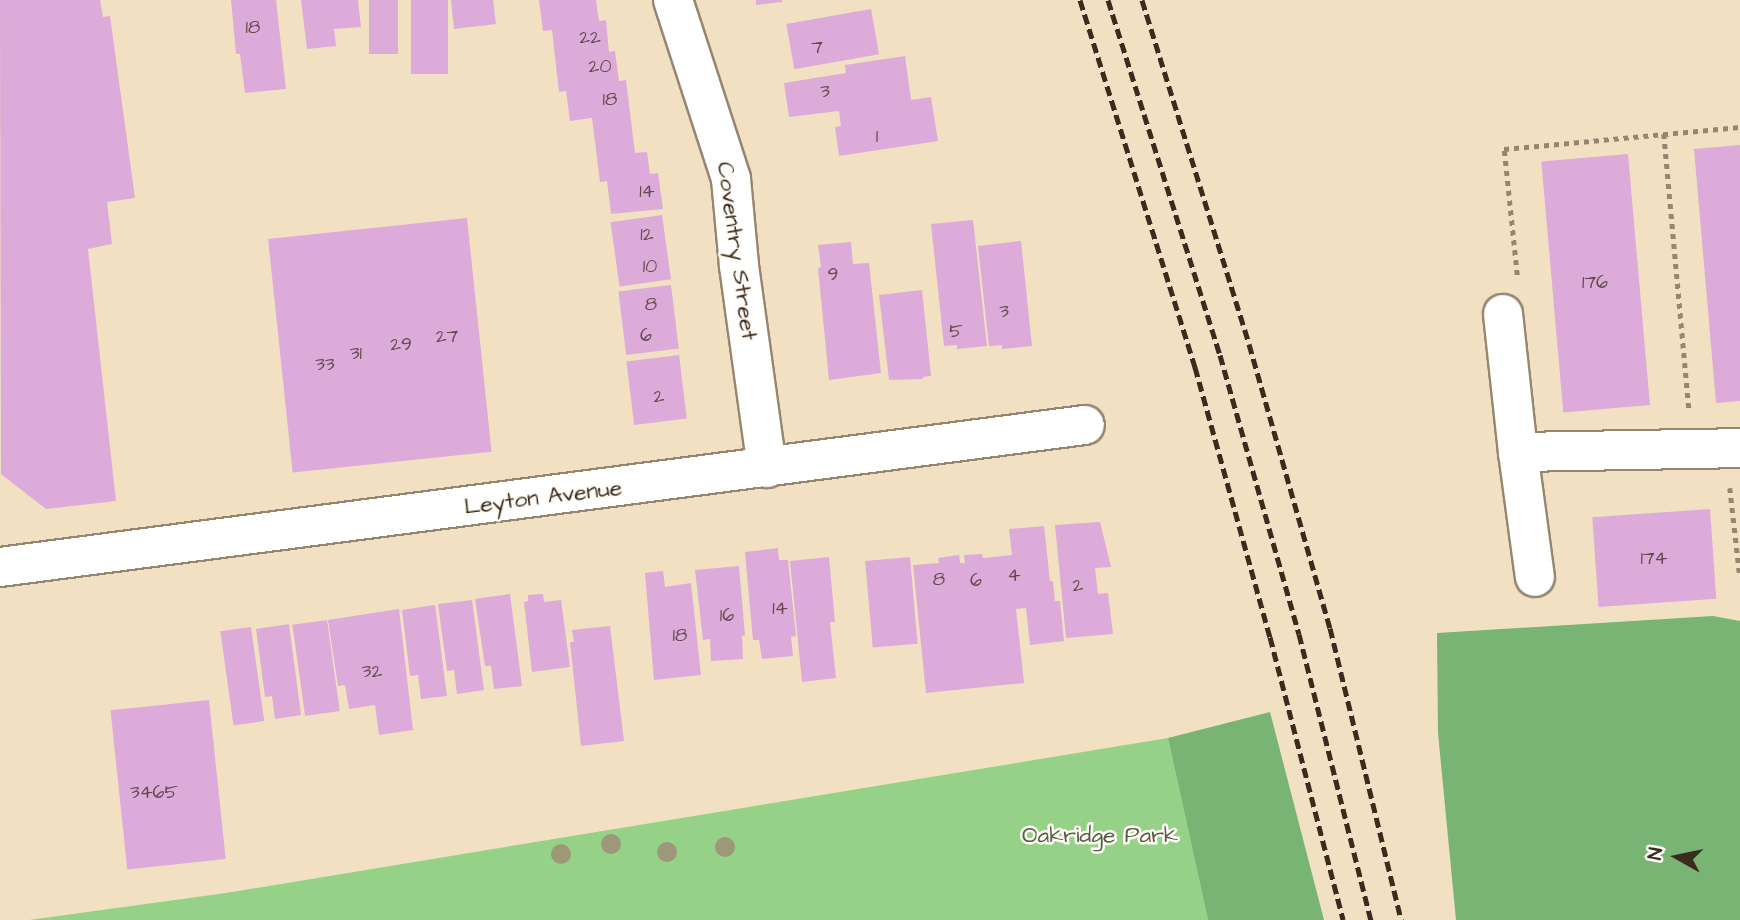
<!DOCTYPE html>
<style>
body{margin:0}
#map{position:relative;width:1740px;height:920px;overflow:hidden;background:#f1e1c2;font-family:"Architects Daughter",sans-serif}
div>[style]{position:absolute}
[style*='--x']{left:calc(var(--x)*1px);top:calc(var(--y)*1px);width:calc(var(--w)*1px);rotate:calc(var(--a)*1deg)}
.green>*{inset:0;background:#95d287}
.forest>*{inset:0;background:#78b474}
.building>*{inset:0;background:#dcabd9;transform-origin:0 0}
.path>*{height:4.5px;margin-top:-2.25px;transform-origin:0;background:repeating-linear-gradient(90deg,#968670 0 5px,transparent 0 10px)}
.roads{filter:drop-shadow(2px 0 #968670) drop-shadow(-2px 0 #968670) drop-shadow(0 2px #968670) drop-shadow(0 -2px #968670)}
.minor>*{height:38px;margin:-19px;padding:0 19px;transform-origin:19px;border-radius:19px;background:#fff}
.rail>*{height:5px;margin-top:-2.5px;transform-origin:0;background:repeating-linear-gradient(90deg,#3b2a1e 0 10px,transparent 0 15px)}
.trees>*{width:20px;height:20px;margin:-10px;border-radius:50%;background:#9c9879}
span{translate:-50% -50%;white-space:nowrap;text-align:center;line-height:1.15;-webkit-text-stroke:5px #fdfcf7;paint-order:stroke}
.number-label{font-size:19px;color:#634a4d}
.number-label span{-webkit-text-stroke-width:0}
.street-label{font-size:23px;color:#3b2a1e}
.park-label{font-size:23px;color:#565c3e}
.north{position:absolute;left:1642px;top:822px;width:70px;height:70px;-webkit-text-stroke:5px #fdfcf7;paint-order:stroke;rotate:279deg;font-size:19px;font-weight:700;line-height:28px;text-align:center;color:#3b2a1e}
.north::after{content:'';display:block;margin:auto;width:24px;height:32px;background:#3b2a1e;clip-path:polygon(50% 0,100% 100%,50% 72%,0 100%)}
</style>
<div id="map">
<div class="green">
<div style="clip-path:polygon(1168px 738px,1208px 920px,29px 920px,226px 893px)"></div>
</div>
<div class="forest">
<div style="clip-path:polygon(1713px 616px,1740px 621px,1740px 920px,1456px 920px,1438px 733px,1437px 633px)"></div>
<div style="clip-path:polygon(1270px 712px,1324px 920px,1208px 920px,1168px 738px)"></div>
</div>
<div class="building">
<div style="clip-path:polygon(0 0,100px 0,103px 17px,110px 16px,135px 198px,107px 202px,112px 244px,88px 249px,116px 501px,46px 509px,1px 474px)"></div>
<div style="clip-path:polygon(231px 0,276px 0,286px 89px,245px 93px,240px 54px,236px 54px)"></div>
<div style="clip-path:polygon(301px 0,358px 0,361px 27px,334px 29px,336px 46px,307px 49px)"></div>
<div style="left:369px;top:0;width:29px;height:54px"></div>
<div style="left:411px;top:0;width:37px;height:74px"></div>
<div style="clip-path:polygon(451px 0,493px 0,496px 24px,454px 29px)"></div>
<div style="clip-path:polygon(539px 0,596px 0,599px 21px,606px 20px,609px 52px,615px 51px,619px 81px,626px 80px,635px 153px,647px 152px,650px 174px,658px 173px,663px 209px,611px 214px,607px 181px,600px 182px,592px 118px,570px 121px,566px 91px,559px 92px,552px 30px,543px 31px)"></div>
<div style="clip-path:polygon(756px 0,782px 0,782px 2px,756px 5px)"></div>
<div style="left:871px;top:9px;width:46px;height:86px;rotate:80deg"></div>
<div style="clip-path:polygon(905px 56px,911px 100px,931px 97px,938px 141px,839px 156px,835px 127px,841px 126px,839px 111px,789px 117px,784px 83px,846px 73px,845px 65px)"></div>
<div style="clip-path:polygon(1740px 145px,1740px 401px,1716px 403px,1694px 149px)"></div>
<div style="left:1628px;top:154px;width:252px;height:87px;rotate:85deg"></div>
<div style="left:662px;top:215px;width:65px;height:52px;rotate:82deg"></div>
<div style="left:467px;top:218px;width:235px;height:200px;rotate:84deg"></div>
<div style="clip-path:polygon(973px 220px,987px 346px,957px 349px,957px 345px,944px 346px,931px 224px)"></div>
<div style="clip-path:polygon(1021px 241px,1032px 346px,1002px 349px,1002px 345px,989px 346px,978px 246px)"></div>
<div style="clip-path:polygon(851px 242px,853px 264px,869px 263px,881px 373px,829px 380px,818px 268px,821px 267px,818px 245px)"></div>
<div style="left:671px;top:285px;width:64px;height:53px;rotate:83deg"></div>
<div style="clip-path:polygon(922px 290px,931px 376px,923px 377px,923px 379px,889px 380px,879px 295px)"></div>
<div style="left:679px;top:355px;width:64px;height:53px;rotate:83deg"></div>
<div style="left:1710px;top:509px;width:90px;height:118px;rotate:86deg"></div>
<div style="clip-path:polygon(1100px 522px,1111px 567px,1095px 568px,1098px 594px,1108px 593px,1113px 634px,1066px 638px,1055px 525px)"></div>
<div style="clip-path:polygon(1044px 526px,1050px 581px,1053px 581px,1055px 601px,1060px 601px,1064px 641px,1030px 645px,1026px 608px,1016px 609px,1024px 683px,926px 693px,913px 565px,939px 563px,938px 558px,959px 555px,960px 563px,965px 563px,964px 555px,982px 554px,983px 558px,1012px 555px,1009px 529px)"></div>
<div style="clip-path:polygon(778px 548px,779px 560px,788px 560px,796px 636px,791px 637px,793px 656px,762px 659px,759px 640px,753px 640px,745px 552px)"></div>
<div style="clip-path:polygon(829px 557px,835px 622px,830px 622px,836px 678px,802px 682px,790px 561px)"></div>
<div style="left:910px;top:557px;width:87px;height:45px;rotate:85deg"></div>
<div style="clip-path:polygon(739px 566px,745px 635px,742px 636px,743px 659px,711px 661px,710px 639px,703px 640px,695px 570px)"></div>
<div style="clip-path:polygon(663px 571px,665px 587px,691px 583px,701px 675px,654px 680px,645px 573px)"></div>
<div style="clip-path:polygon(510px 594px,522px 686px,494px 689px,491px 666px,485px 666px,475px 599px)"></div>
<div style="clip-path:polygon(543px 594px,544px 602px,561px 600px,570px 667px,532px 672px,524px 602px,528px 601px,528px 595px)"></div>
<div style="clip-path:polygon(472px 600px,484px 690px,457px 694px,454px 670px,447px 671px,438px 604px)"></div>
<div style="clip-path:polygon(435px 605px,447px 696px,421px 699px,418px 675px,410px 676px,402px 610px)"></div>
<div style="clip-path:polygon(399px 609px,413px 730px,379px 735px,375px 705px,349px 709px,345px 685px,338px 686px,328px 620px)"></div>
<div style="left:327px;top:620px;width:92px;height:35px;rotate:82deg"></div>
<div style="clip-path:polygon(289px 624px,301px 715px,275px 719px,272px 696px,265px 697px,256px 629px)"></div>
<div style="clip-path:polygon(610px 626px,624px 741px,581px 746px,570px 642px,574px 642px,572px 630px)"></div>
<div style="left:251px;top:627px;width:95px;height:31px;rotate:82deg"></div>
<div style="left:209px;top:700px;width:160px;height:99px;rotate:84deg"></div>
</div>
<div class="path">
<div style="--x:1664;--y:134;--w:276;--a:84.8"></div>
<div style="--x:1517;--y:275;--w:127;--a:-95.9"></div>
<div style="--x:1504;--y:149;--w:237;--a:-5.3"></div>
<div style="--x:1730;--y:488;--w:90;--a:83.6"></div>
</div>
<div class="roads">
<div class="minor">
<div style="--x:673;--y:0;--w:188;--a:72"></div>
<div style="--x:731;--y:179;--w:87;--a:84.7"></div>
<div style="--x:739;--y:266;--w:204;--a:82.1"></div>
<div style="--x:1503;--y:314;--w:139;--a:83.8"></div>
<div style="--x:1518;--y:452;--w:222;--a:-1"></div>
<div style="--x:1518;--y:452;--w:126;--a:82.3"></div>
<div style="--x:0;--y:567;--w:1094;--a:-7.46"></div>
</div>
</div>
<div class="rail">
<div style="--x:1080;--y:0;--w:385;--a:72.6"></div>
<div style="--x:1195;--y:367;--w:280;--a:74.5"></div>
<div style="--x:1270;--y:637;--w:292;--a:75.5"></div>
<div style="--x:1108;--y:0;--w:372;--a:72.5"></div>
<div style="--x:1220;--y:355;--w:290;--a:74.2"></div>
<div style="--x:1299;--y:634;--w:295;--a:75.9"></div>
<div style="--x:1142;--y:0;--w:360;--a:72.7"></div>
<div style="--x:1249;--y:344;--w:295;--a:74.1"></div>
<div style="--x:1330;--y:628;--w:301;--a:76.3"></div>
</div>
<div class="trees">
<div style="left:611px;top:844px"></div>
<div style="left:725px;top:847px"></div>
<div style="left:667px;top:852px"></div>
<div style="left:561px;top:854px"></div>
</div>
<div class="number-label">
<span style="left:253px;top:28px">18</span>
<span style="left:590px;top:38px">22</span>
<span style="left:817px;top:48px">7</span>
<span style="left:600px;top:67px">20</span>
<span style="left:825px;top:92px">3</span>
<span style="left:610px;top:100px">18</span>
<span style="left:877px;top:137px">1</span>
<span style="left:647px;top:192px">14</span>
<span style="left:647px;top:235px">12</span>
<span style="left:650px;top:267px">10</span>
<span style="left:833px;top:275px">9</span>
<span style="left:1595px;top:283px">176</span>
<span style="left:651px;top:305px">8</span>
<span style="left:1004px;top:312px">3</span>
<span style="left:956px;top:332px">5</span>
<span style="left:646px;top:336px">6</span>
<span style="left:447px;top:337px">27</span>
<span style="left:401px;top:345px">29</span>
<span style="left:356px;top:354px">31</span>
<span style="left:325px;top:365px">33</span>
<span style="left:659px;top:397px">2</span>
<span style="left:1654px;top:559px">174</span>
<span style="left:1014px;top:576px">4</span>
<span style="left:939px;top:580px">8</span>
<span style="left:976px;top:581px">6</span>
<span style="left:1078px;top:586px">2</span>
<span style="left:780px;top:609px">14</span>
<span style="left:727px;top:616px">16</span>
<span style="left:680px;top:636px">18</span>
<span style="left:372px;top:672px">32</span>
<span style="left:154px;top:793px">3465</span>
</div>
<div class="street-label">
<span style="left:737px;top:251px;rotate:82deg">Coventry Street</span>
<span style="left:543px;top:497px;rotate:-7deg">Leyton Avenue</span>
</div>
<div class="park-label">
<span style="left:1100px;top:835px">Oakridge Park</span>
</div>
<div class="north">N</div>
</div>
